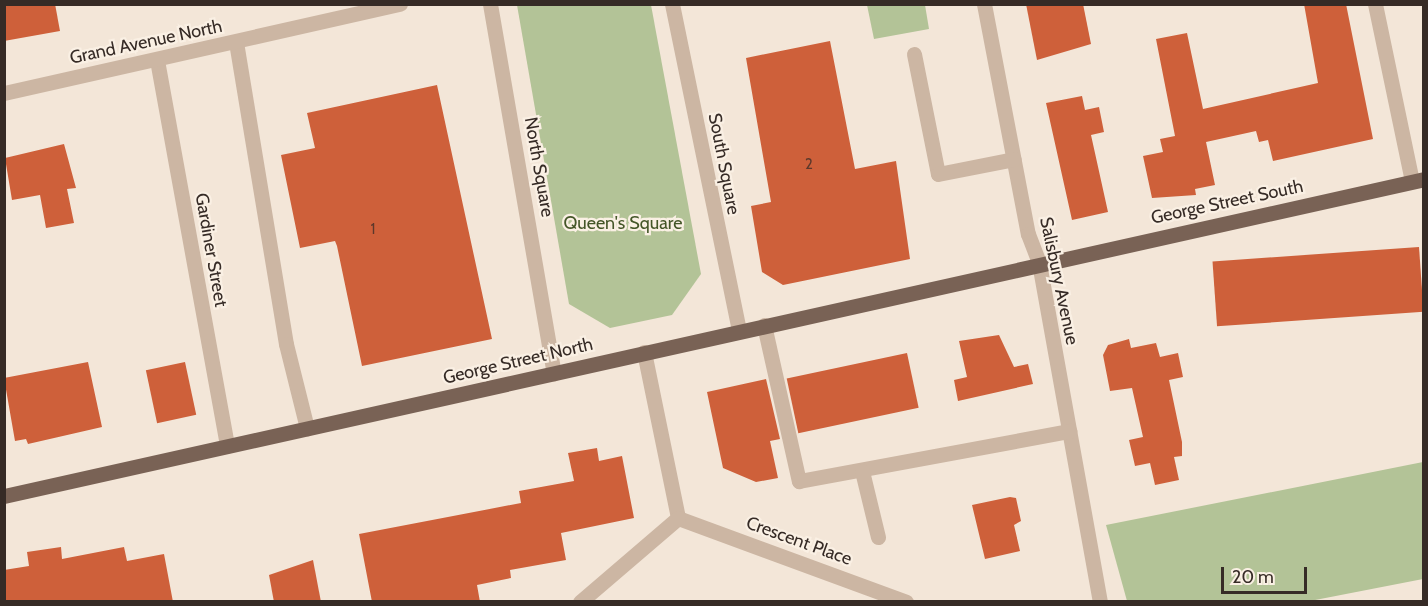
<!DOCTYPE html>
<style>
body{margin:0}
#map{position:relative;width:1428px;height:606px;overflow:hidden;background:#f3e6d8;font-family:Cabin,sans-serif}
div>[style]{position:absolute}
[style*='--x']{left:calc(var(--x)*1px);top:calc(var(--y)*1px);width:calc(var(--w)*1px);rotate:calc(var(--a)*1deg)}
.green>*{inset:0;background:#b3c397}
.building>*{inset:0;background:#ce603a;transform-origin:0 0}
.minor>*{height:15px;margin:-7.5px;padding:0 7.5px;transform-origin:7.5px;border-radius:7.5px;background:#ccb6a3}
.major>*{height:15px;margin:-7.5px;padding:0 7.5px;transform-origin:7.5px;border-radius:7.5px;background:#796255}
span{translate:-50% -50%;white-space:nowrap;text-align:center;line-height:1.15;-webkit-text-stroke:4.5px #faf0e4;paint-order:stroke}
.number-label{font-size:15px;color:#5c382b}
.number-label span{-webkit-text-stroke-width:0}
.street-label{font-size:18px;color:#362b26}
.park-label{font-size:18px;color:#445628}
.frame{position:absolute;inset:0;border:6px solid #362b26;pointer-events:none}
.scale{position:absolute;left:1221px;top:567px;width:86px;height:27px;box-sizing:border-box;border:3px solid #362b26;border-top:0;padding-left:8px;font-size:18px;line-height:21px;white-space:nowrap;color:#362b26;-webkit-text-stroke:4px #faf0e4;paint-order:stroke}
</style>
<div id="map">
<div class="green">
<div style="clip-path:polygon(517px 5px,651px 5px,701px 274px,672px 315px,610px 328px,569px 304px)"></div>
<div style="clip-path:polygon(867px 5px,925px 5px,929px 29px,874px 39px)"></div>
<div style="clip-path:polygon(1423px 462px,1423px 579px,1310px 601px,1127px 601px,1106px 525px)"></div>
</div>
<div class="building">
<div style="clip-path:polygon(4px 4px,55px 4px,60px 31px,4px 41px)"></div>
<div style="clip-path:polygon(1026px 4px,1083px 4px,1091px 44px,1037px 60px)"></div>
<div style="clip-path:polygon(1304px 4px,1346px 4px,1373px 139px,1273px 161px,1268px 140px,1259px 142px,1256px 131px,1206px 142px,1215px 185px,1195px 189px,1196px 195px,1152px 198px,1143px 156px,1163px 152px,1160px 139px,1175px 136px,1156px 39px,1187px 33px,1203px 109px,1318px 83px)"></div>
<div style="clip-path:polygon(830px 41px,855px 169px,896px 161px,910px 259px,783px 285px,762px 272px,751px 206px,771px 202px,746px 58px)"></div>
<div style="clip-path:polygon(437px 85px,492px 339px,362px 366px,337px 246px,335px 241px,300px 248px,281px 155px,315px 148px,307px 113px)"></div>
<div style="clip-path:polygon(1082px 96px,1085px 110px,1099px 107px,1104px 132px,1091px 135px,1108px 212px,1072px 220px,1046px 103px)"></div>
<div style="clip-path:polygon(64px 144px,76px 188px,67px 189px,74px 223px,46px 228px,40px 195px,12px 200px,5px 158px)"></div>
<div style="left:1419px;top:247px;width:65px;height:207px;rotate:86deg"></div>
<div style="clip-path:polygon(999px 335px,1014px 367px,1028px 364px,1033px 384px,958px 401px,954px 380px,967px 377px,959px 341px)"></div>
<div style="clip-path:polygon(1129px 339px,1131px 348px,1156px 343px,1160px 357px,1178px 353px,1183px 377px,1169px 380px,1182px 442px,1182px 456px,1174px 457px,1179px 480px,1155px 485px,1150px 463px,1135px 466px,1129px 440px,1143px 437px,1132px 388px,1110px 391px,1103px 355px,1108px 345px)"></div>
<div style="left:907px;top:353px;width:56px;height:123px;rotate:78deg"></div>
<div style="clip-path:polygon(88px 362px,102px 427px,28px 444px,26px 439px,15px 441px,4px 378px)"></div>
<div style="left:185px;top:362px;width:54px;height:40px;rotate:78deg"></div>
<div style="clip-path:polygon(766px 379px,780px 439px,770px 441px,778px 478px,756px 482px,723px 468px,707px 392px)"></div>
<div style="clip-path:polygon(597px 448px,599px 461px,622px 456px,634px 518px,561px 533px,566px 560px,510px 570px,511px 578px,477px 585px,480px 602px,372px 602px,359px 534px,521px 503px,519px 491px,574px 481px,568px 453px)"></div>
<div style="clip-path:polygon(1010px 497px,1016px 498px,1021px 521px,1014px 525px,1020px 551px,985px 559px,972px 505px)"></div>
<div style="clip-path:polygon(61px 547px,62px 559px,124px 547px,127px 561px,164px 554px,173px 602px,4px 602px,4px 570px,29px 566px,27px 552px)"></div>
<div style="clip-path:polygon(313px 560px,321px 602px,274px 602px,269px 575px)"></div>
</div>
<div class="minor">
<div style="--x:490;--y:4;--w:375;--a:80.2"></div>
<div style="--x:672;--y:4;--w:334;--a:78.4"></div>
<div style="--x:984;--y:4;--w:234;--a:79.2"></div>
<div style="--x:1028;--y:234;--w:31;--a:69"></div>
<div style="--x:1039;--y:263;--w:344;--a:79.8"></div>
<div style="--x:1375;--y:4;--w:181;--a:78.2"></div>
<div style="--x:236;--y:42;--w:306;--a:80.6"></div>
<div style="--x:286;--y:344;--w:87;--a:76"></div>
<div style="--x:914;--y:54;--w:122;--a:78.7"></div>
<div style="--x:938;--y:174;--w:77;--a:-11.2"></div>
<div style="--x:157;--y:60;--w:392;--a:79.7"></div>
<div style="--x:4;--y:93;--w:406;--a:-12.7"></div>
<div style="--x:764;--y:325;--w:160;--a:77.4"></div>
<div style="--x:799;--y:481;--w:275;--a:-10.5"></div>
<div style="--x:644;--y:352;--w:169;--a:78.4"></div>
<div style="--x:862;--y:471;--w:68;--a:76.4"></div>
<div style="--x:678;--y:518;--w:243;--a:20.2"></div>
<div style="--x:580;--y:602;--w:129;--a:-40.6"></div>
</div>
<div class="major">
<div style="--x:4;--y:496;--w:1455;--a:-12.58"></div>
</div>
<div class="number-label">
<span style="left:809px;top:165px">2</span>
<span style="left:373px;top:230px">1</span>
</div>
<div class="street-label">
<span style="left:146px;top:42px;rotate:-12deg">Grand Avenue North</span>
<span style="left:724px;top:164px;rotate:79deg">South Square</span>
<span style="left:539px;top:167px;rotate:80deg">North Square</span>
<span style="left:1227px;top:202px;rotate:-12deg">George Street South</span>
<span style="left:211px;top:250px;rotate:80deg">Gardiner Street</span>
<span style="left:1059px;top:281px;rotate:78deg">Salisbury Avenue</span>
<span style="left:518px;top:361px;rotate:-13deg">George Street North</span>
<span style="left:799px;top:541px;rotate:20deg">Crescent Place</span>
</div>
<div class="park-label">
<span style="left:623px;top:223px">Queen's Square</span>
</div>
<div class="frame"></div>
<div class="scale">20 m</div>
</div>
